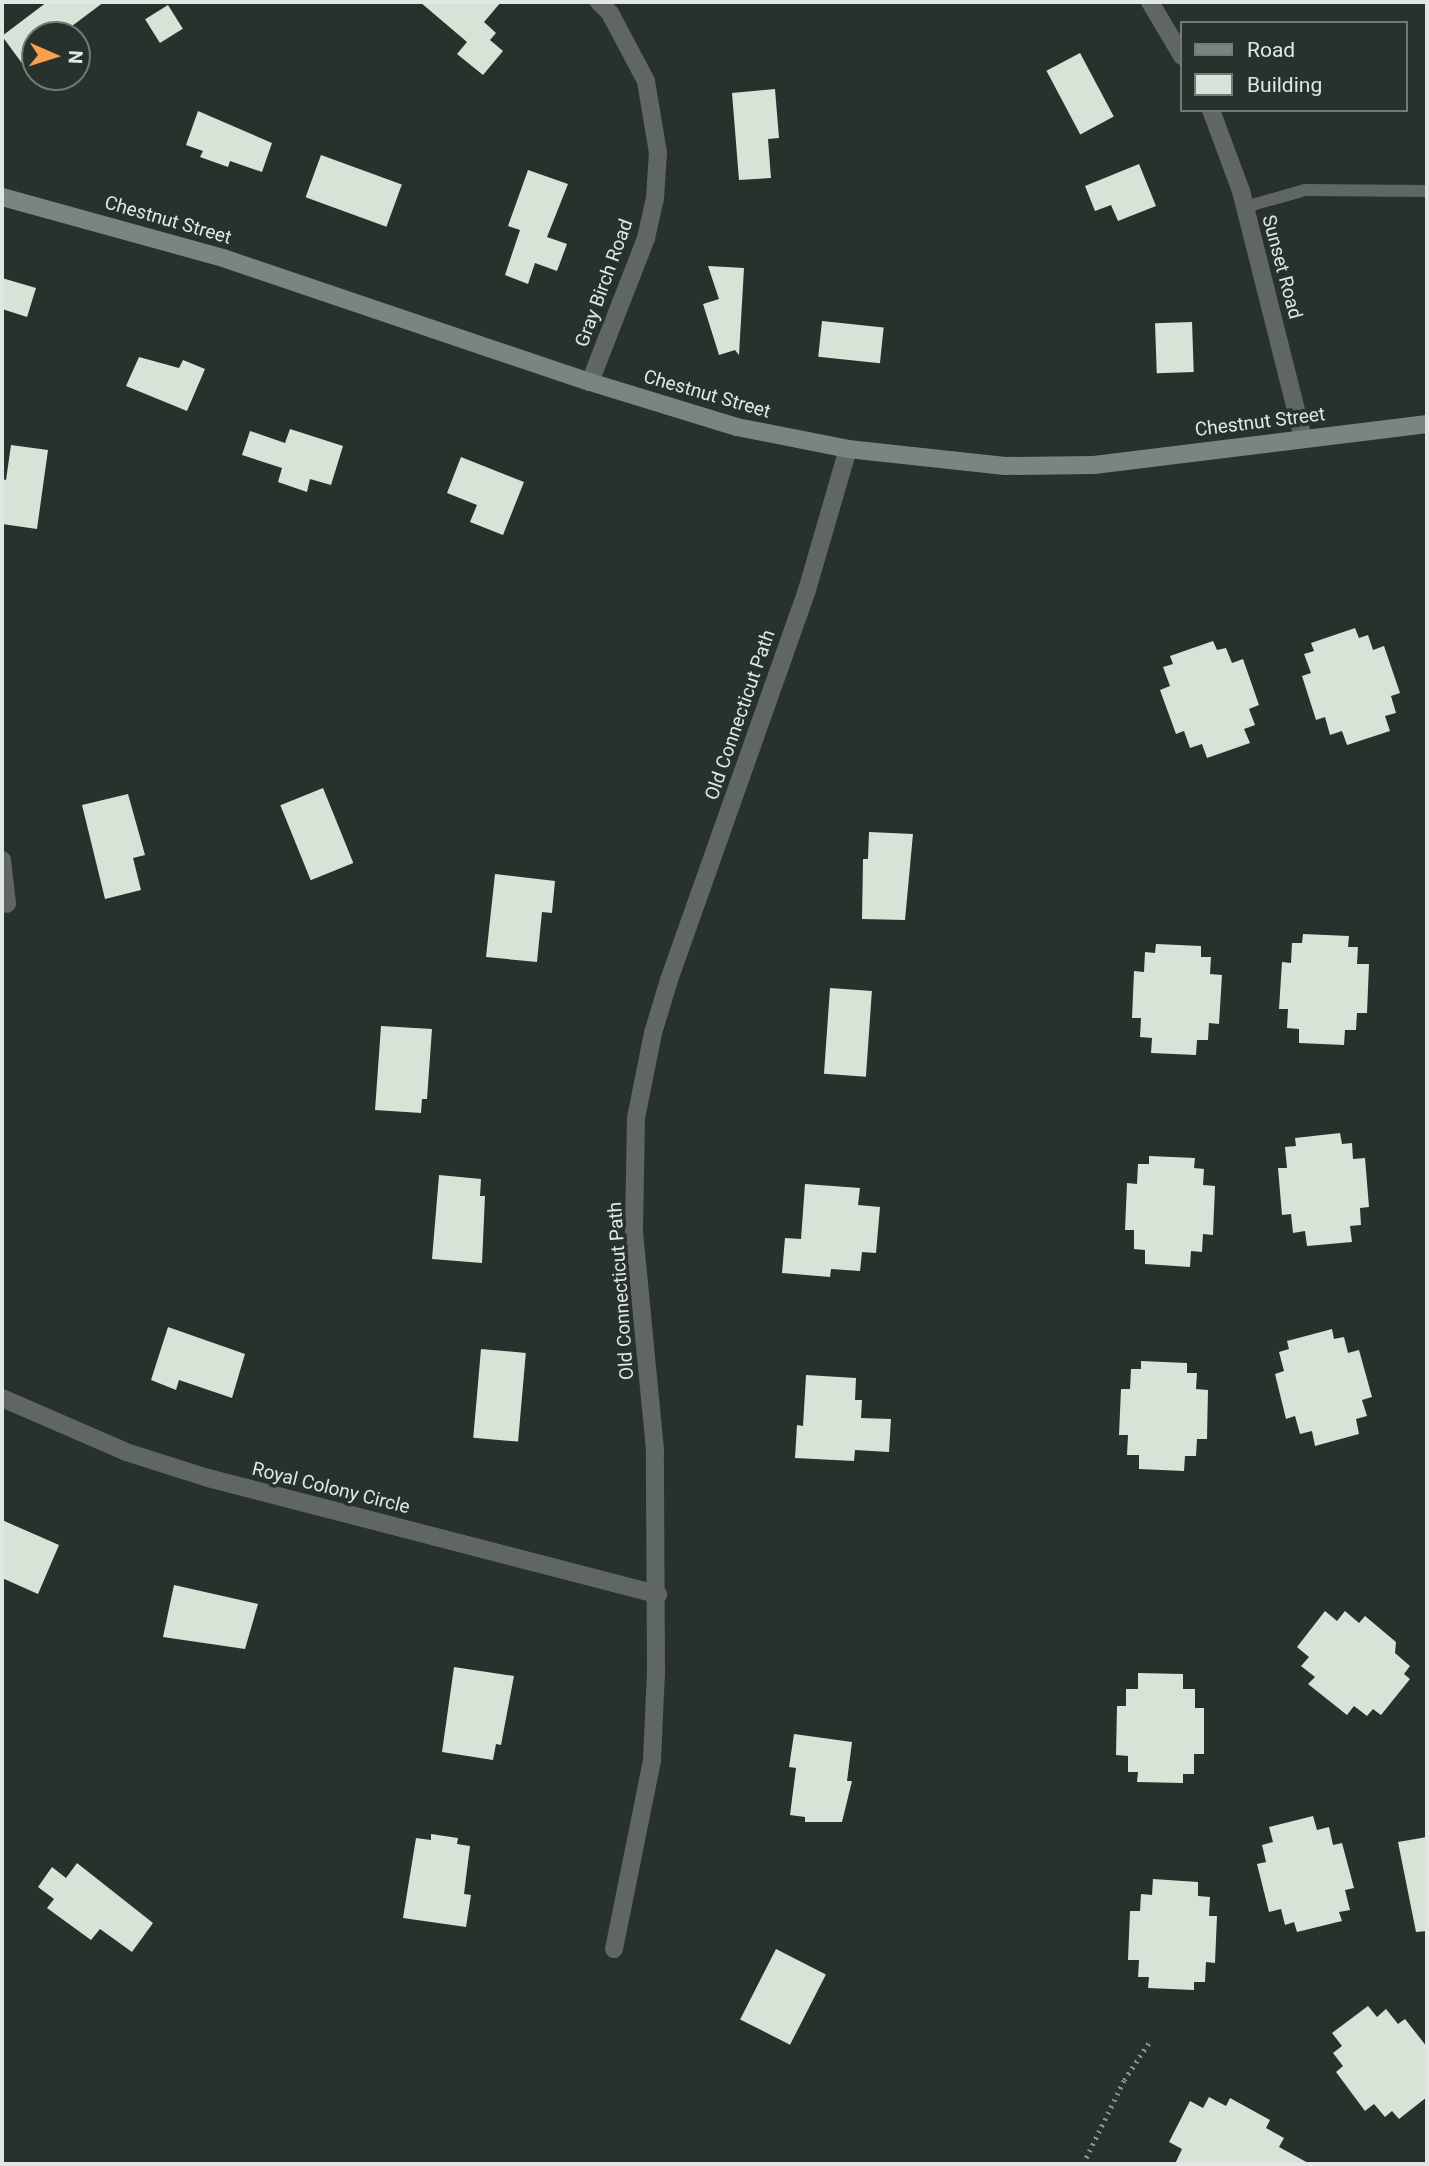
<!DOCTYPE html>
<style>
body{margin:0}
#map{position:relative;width:1429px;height:2166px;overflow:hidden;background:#28322c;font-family:Roboto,sans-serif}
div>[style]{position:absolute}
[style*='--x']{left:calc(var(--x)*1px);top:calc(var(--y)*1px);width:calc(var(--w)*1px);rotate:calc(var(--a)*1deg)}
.building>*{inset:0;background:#d9e2d6;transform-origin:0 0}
.path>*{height:4.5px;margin-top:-2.25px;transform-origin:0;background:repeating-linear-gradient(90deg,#8a928d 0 2px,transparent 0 7px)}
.lane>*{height:12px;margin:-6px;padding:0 6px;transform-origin:6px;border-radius:6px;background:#606664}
.street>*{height:18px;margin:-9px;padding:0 9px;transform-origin:9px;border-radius:9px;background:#606664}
.secondary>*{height:18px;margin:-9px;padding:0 9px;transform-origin:9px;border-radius:9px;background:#7a8481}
span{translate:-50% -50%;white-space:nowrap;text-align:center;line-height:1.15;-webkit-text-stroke:7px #28322c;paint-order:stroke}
.street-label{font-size:19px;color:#e1e7e3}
.frame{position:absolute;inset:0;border:4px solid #e1e7e3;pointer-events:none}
.legend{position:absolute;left:1180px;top:21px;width:228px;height:91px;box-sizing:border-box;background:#28322c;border:2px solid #727a75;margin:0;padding:9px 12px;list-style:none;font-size:21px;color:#e1e7e3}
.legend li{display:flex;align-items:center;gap:14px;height:35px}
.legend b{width:35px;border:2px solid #727a75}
.north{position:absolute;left:21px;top:21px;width:70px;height:70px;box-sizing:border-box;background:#28322c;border:2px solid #727a75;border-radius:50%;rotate:93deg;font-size:19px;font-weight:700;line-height:28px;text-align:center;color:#e1e7e3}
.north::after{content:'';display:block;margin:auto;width:24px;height:32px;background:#f9a04d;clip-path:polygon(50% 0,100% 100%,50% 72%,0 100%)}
</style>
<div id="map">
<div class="building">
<div style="clip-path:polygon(47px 2px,104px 2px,60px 35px,35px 35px,35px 81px,2px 36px)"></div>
<div style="clip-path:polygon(420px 2px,501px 2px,484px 22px,496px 33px,490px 40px,503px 51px,483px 75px,457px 54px,467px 42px)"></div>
<div style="left:168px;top:5px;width:28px;height:27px;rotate:58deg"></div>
<div style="left:1080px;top:53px;width:72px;height:38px;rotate:62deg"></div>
<div style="clip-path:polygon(775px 89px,779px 138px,768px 139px,771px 178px,739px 180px,732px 93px)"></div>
<div style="clip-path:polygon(198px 111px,272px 143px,262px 172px,230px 161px,228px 167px,200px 157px,203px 151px,186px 145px)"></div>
<div style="left:321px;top:155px;width:86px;height:45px;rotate:20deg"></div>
<div style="clip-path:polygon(1139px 164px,1156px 206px,1118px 221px,1111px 205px,1095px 211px,1085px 186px)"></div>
<div style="clip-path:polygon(528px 170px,568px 184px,547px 237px,567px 244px,557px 271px,535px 263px,528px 284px,505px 275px,520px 230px,508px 226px)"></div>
<div style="clip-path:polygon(708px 266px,744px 268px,739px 355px,735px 350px,719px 355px,703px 304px,719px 299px)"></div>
<div style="clip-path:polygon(2px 278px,36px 288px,27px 317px,2px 309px)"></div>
<div style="left:822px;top:321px;width:62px;height:36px;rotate:6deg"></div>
<div style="left:1192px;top:322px;width:50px;height:37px;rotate:88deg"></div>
<div style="clip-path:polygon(139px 357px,179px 368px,183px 360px,205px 369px,187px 411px,126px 386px)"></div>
<div style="clip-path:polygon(290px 429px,343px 446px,331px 485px,310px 479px,307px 492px,278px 482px,282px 468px,242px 455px,250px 431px,285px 443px)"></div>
<div style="clip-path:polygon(11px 445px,48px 450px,37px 529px,2px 524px,2px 479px,6px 480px)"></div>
<div style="clip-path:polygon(461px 457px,524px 482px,503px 535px,470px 522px,477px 505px,447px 493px)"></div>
<div style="clip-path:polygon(1355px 628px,1359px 638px,1368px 635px,1373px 650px,1384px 646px,1400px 693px,1391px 696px,1396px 713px,1385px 716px,1390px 731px,1347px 745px,1342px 731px,1330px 735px,1325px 717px,1316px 720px,1302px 676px,1311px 673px,1304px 654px,1314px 651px,1311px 643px)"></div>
<div style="clip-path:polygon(1213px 641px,1217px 650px,1226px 648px,1232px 663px,1243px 659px,1259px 705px,1249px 709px,1255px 725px,1244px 729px,1250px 743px,1207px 758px,1202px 744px,1190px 748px,1184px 731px,1176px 734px,1160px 690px,1170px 686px,1163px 667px,1173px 664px,1170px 656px)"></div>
<div style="left:323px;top:788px;width:81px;height:46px;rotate:68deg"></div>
<div style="clip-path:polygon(128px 794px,145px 855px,133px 858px,141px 890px,105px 899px,82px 805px)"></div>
<div style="clip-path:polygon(869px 832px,913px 834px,905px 920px,862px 919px,863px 859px,868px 859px)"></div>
<div style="clip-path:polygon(495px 874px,555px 881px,552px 913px,542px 912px,537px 962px,486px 957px)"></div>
<div style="clip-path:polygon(1303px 934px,1349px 936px,1348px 947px,1358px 947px,1357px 964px,1369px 964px,1367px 1013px,1357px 1013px,1356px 1030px,1345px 1030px,1344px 1045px,1299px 1043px,1299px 1029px,1287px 1028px,1288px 1009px,1279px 1009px,1282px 962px,1291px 963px,1292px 943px,1302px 943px)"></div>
<div style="clip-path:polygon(1156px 944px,1201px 946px,1201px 957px,1211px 957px,1210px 974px,1222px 975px,1219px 1024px,1209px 1023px,1208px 1040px,1197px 1040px,1196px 1055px,1151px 1053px,1152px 1038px,1140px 1037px,1141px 1018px,1132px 1018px,1134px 971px,1144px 972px,1145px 952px,1155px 953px)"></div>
<div style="left:830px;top:988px;width:42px;height:86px;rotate:4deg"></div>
<div style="clip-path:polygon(381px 1026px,432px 1029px,427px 1099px,422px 1099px,421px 1113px,375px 1110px)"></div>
<div style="clip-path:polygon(1340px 1133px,1342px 1144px,1352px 1143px,1353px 1159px,1365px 1158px,1369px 1207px,1360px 1208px,1361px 1225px,1350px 1226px,1352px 1242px,1307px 1246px,1305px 1231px,1293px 1233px,1291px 1214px,1282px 1215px,1278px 1168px,1287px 1168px,1285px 1147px,1296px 1146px,1295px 1138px)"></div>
<div style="clip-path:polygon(1149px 1156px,1195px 1158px,1194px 1168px,1204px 1169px,1203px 1185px,1215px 1186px,1213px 1235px,1203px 1234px,1202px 1252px,1191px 1251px,1190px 1267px,1145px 1264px,1145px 1250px,1134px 1249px,1134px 1230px,1125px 1230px,1127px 1183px,1137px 1184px,1138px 1164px,1149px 1164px)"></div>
<div style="clip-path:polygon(439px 1175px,481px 1179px,480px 1196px,485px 1196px,482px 1263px,432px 1259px)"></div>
<div style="clip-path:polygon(805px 1184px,860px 1188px,858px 1205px,880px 1207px,876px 1253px,862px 1252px,860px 1271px,831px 1269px,830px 1277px,782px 1273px,785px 1238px,801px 1239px)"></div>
<div style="clip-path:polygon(168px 1327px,245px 1354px,232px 1398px,179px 1380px,176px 1390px,151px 1380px)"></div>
<div style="clip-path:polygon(1332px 1329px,1334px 1339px,1344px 1337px,1348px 1353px,1359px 1350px,1372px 1397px,1362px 1400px,1367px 1416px,1356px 1419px,1359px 1434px,1315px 1446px,1312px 1431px,1300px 1434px,1295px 1416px,1286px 1419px,1275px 1374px,1284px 1371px,1279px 1352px,1289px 1349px,1287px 1341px)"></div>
<div style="left:481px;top:1349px;width:45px;height:89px;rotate:5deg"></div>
<div style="clip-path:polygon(1141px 1361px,1187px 1363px,1187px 1373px,1197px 1373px,1196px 1389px,1208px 1390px,1207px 1439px,1197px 1439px,1196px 1456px,1185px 1456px,1184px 1471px,1139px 1469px,1139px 1455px,1127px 1455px,1128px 1435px,1119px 1435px,1121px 1389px,1130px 1389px,1131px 1369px,1141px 1369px)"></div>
<div style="clip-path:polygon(806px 1375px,856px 1378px,855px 1400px,862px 1400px,861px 1418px,891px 1419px,889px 1452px,855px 1450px,854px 1461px,795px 1458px,797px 1425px,803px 1426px)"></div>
<div style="clip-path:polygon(2px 1520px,59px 1545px,38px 1594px,2px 1578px)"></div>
<div style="clip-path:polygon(174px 1585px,258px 1604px,245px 1649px,163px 1637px)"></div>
<div style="clip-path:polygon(1325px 1611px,1337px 1621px,1345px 1611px,1359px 1623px,1365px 1616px,1396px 1642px,1395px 1653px,1410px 1666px,1404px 1674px,1410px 1679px,1381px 1715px,1373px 1709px,1367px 1716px,1354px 1706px,1347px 1715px,1308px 1684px,1315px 1677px,1301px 1666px,1309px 1657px,1297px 1647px)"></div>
<div style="clip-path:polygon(454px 1667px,514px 1676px,501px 1745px,496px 1744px,493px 1760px,442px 1752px)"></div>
<div style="clip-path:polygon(1138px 1673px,1183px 1674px,1183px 1689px,1195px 1689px,1195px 1708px,1204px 1708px,1204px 1754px,1194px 1754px,1194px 1774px,1183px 1774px,1183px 1783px,1137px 1782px,1138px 1772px,1128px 1772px,1128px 1756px,1116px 1755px,1117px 1706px,1126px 1706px,1126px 1689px,1138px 1689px)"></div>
<div style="clip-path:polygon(794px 1734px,852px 1742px,847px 1781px,852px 1781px,842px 1822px,805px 1822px,805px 1817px,790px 1815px,796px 1768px,789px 1767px)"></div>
<div style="clip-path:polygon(1313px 1816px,1317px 1830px,1329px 1827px,1333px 1845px,1342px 1843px,1354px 1888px,1345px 1890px,1350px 1910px,1339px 1912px,1342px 1921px,1297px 1932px,1294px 1922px,1285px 1925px,1281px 1909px,1269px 1912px,1257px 1864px,1266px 1862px,1262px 1845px,1273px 1842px,1269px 1827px)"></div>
<div style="clip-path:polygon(431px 1834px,458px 1838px,457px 1844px,470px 1846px,464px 1894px,471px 1895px,466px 1927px,403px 1918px,416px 1838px,431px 1840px)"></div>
<div style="clip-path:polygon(1427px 1837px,1427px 1931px,1416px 1932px,1398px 1842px)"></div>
<div style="clip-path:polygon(77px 1863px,153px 1923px,132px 1952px,100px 1929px,91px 1940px,47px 1908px,54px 1899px,38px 1887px,52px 1867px,66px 1878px)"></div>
<div style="clip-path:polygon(1153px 1879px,1198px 1882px,1198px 1896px,1210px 1897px,1209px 1916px,1217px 1916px,1215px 1963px,1206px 1962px,1205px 1982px,1194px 1982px,1194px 1990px,1148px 1988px,1149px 1977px,1138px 1977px,1139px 1960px,1128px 1960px,1130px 1911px,1140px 1911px,1141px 1894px,1152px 1895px)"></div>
<div style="left:776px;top:1949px;width:56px;height:79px;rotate:27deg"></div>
<div style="clip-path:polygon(1368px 2006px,1377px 2017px,1386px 2009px,1398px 2024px,1405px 2019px,1427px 2047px,1427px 2097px,1399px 2119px,1392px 2111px,1385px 2117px,1374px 2104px,1365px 2111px,1336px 2072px,1343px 2066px,1333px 2053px,1342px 2046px,1332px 2033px)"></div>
<div style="clip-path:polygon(1209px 2097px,1226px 2106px,1230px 2098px,1270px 2120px,1266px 2128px,1284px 2138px,1279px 2147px,1310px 2164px,1175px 2164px,1182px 2149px,1169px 2142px,1190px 2101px,1203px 2108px)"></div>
</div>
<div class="path">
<div style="--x:1083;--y:2164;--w:93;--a:-64"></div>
<div style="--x:1124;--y:2080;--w:47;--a:-56.3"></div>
</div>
<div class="lane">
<div style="--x:1245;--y:207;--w:62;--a:-15.8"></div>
<div style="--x:1305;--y:190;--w:122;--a:0.5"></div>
</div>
<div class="street">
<div style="--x:1150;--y:2;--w:63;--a:59.3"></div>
<div style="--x:1211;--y:110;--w:86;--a:69.7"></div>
<div style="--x:1241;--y:191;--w:254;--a:75.9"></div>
<div style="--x:590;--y:382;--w:155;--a:-68.7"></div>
<div style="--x:646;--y:238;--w:41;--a:-77.3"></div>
<div style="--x:655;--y:198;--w:45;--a:-86.2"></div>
<div style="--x:658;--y:153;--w:73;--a:-99.5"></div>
<div style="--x:646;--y:81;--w:77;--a:-117.9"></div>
<div style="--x:610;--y:13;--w:16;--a:-135"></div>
<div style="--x:2;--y:860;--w:44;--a:83.5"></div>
<div style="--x:2;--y:1398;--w:135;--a:23.5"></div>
<div style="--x:126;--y:1452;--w:86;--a:17.6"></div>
<div style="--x:208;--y:1478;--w:465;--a:14.5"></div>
<div style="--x:614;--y:1949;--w:193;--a:-78.6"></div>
<div style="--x:652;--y:1760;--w:89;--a:-87.4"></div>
<div style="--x:656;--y:1671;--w:221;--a:-90.3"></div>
<div style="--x:655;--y:1450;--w:220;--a:-95.5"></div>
<div style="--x:634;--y:1231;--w:113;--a:-89"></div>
<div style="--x:636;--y:1118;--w:87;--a:-78.7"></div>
<div style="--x:653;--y:1033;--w:55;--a:-73.2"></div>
<div style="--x:669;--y:980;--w:414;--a:-70.5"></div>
<div style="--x:807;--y:590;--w:147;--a:-73.8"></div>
</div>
<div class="secondary">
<div style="--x:2;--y:197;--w:229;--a:15.4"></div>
<div style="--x:223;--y:258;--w:387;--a:18.7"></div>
<div style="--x:590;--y:382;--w:154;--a:17"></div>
<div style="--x:737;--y:427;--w:113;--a:11.2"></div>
<div style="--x:848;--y:449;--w:158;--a:6.2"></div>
<div style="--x:1005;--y:466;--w:89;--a:-0.6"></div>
<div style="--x:1094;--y:465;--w:336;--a:-7"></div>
</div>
<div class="street-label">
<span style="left:168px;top:220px;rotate:16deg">Chestnut Street</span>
<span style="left:1282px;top:267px;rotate:75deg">Sunset Road</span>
<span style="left:604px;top:283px;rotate:-70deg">Gray Birch Road</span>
<span style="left:707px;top:394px;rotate:16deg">Chestnut Street</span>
<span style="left:1260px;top:422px;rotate:-7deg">Chestnut Street</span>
<span style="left:740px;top:715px;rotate:-71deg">Old Connecticut Path</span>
<span style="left:621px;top:1291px;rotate:-94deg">Old Connecticut Path</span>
<span style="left:331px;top:1488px;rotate:14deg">Royal Colony Circle</span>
</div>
<div class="frame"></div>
<ul class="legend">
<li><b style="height:9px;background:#7a8481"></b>Road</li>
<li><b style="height:19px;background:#d9e2d6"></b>Building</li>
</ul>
<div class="north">N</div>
</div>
